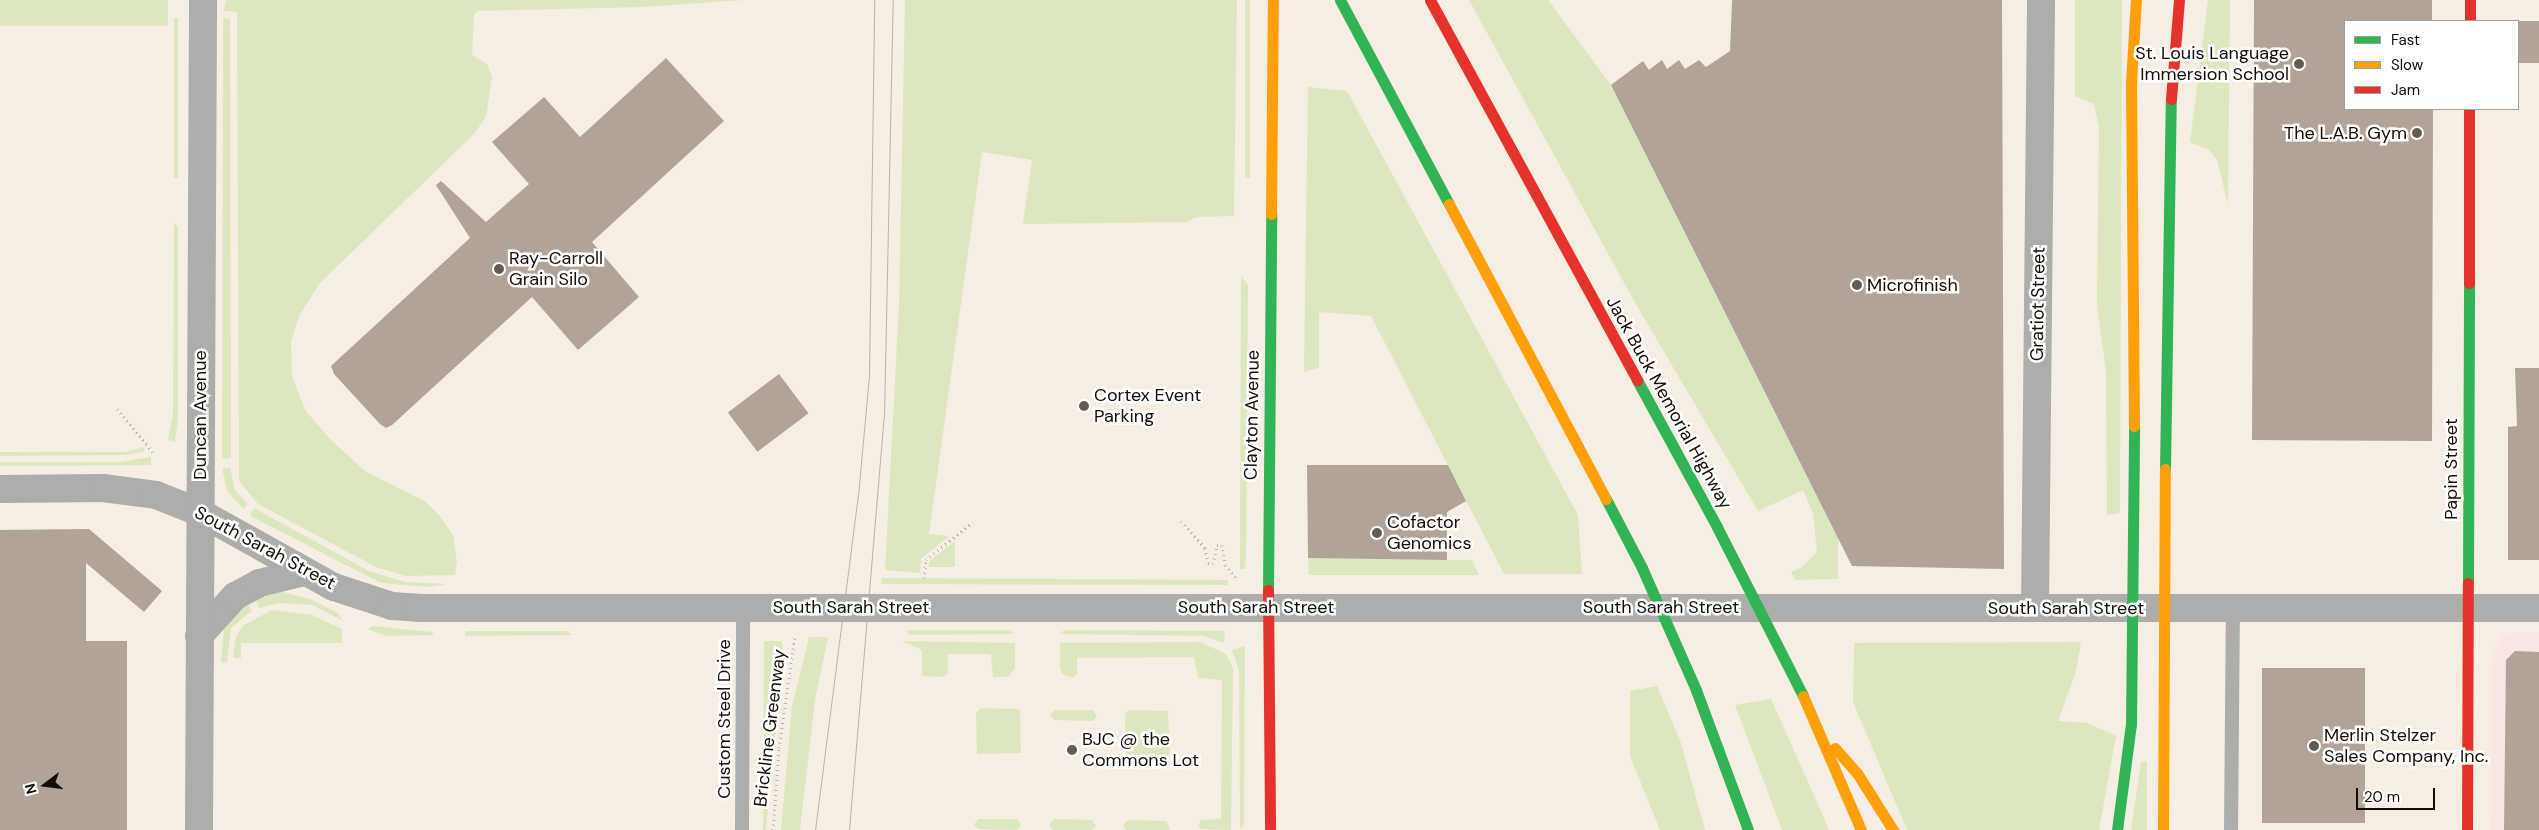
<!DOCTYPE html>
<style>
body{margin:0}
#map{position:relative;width:2539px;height:830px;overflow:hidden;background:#f6eee2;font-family:"DM Sans",sans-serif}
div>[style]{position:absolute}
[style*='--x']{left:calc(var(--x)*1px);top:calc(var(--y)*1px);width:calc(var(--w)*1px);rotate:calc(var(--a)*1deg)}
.industrial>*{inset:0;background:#f9e6e3}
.green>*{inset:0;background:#dce7bf;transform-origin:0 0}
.building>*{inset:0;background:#b2a398;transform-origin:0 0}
.path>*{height:3px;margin-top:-1.5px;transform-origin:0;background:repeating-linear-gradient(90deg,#b5b2af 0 1px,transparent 0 5px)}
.lane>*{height:14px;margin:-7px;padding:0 7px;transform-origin:7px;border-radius:7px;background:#adadac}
.street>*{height:28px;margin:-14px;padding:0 14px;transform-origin:14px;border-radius:14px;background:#adadac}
.fast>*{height:11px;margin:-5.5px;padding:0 5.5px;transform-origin:5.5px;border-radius:5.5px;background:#30b455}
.slow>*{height:11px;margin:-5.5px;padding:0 5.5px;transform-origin:5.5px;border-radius:5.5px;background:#ff9f0a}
.jam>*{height:11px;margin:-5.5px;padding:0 5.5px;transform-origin:5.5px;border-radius:5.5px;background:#e5322d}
.tram>*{height:1px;margin:-0.5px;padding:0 0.5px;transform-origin:0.5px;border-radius:0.5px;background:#b6b2af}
.dots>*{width:14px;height:14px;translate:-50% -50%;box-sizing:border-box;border:2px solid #fff;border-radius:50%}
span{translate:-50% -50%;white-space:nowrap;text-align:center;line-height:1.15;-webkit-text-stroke:5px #fff;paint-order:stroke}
.poi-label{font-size:18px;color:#130d05}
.right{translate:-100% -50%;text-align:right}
.left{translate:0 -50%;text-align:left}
.street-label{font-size:18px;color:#130d05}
.legend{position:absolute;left:2344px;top:20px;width:175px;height:90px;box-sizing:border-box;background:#fff;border:1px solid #a19e9b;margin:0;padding:6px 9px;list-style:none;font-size:15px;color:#130d05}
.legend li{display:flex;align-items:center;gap:10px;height:25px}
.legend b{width:25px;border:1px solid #a19e9b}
.north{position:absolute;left:20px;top:760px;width:50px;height:50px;-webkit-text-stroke:4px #fff;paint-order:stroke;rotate:255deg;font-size:14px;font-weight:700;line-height:20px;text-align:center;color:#130d05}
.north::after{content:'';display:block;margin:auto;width:18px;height:22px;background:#130d05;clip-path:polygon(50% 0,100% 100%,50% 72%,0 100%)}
.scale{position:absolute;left:2356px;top:788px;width:79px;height:22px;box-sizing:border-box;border:2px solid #130d05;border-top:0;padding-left:6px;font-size:15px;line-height:18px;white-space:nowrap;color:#130d05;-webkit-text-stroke:4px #fff;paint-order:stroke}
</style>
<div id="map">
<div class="industrial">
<div style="clip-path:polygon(2505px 633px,2539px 633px,2539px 830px,2491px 830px,2492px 652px)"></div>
</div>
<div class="green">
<div style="left:0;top:0;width:168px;height:26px"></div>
<div style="clip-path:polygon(226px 0,744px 0,643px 7px,478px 11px,474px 14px,472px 55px,487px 64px,492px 77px,486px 117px,474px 134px,320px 283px,300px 314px,291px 341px,292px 376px,305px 410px,330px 439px,365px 471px,425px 501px,440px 516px,453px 535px,457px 562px,455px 575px,406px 576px,376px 567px,258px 504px,239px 481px,237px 12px,224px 11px)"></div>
<div style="clip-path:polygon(905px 0,1237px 0,1234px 216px,1196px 217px,1187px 222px,1023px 224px,1032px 160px,982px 152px,929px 534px,949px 536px,921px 559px,920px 573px,885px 570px,899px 305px)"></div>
<div style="left:1245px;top:0;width:5px;height:178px"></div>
<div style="clip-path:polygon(1469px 0,1548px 0,1611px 85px,1838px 537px,1838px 579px,1795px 580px,1791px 572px,1802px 567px,1817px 552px,1813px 513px,1803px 490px,1758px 511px,1634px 301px)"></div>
<div style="clip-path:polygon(2075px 0,2122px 0,2120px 513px,2107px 515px,2106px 372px,2097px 305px,2099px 127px,2094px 104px,2075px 96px)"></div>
<div style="clip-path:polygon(2208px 0,2230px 0,2228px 204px,2217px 160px,2209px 150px,2190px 142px)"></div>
<div style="left:174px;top:18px;width:4px;height:160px"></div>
<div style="clip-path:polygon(223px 18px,230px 19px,231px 458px,222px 459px)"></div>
<div style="clip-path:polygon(1308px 87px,1347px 91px,1578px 515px,1582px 574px,1504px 574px,1371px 316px,1319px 312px,1319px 368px,1304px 372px)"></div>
<div style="clip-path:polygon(174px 223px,178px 227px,178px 420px,175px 442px,168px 440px,173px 414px)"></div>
<div style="clip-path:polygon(1241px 276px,1248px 285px,1246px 553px,1245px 569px,1240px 569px)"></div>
<div style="clip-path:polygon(143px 447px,145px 451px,126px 455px,0 456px,0 452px,127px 452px)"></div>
<div style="clip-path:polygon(151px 457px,151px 465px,0 466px,0 462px,121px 462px)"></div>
<div style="clip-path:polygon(222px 468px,230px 468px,235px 490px,248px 504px,243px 509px,227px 491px)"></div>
<div style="clip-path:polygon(254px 508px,369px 571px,405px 582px,448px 584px,428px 587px,381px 583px,250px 516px)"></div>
<div style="clip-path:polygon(955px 541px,955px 567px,928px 567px,931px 560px)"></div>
<div style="clip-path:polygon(1308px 558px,1472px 560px,1479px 575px,1309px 575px)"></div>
<div style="clip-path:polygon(882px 578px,1228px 580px,1228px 585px,881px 584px)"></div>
<div style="clip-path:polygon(279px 591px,310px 599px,338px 613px,343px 621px,312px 605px,279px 603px,259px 608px,255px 598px)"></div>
<div style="clip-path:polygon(247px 603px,252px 611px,231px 628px,227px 662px,221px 663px,224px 628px)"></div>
<div style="clip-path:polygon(272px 610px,312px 615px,342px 629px,342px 643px,241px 643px,241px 658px,233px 658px,236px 636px,244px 625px)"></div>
<div style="clip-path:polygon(373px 626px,432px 632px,434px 635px,386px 636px,368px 629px)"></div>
<div style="clip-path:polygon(907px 630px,1010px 630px,1014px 634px,908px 635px)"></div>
<div style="clip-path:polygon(1064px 630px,1225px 631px,1224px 643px,1204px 636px,1060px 634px)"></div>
<div style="clip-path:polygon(466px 631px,568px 631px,572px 635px,465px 636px)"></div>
<div style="clip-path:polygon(809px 637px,828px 637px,815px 700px,800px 830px,781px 830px,792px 706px)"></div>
<div style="clip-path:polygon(764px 641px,782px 641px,783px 654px,766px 830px,763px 830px)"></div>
<div style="clip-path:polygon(902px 641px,1015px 643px,1015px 668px,1008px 677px,993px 677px,991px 654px,948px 654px,948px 674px,943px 677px,922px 676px,922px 650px)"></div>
<div style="clip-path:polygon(1200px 642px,1226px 654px,1233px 668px,1231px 830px,1201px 829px,1198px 826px,1201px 820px,1221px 819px,1222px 680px,1198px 678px,1194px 657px,1077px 658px,1077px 674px,1072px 678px,1062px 674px,1060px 668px,1060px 643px)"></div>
<div style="clip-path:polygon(2081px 642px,2076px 672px,2058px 721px,2087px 723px,2116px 736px,2099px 830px,1907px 830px,1853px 702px,1854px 643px)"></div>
<div style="clip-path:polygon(1245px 646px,1244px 825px,1240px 829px,1239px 671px,1232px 650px)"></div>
<div style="clip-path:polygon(1657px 686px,1680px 740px,1705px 830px,1660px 830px,1630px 756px,1630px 691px)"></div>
<div style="clip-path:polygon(1771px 699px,1813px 793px,1829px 830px,1782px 830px,1735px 705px)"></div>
<div style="clip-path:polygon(981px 708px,1020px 709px,1021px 753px,977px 754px,976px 713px)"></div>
<div style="clip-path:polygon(1055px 710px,1093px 710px,1097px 716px,1093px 721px,1054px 720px,1050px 715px)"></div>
<div style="clip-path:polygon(1130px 710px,1168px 711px,1170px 755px,1126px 755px,1125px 714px)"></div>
<div style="clip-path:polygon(2147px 761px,2147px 830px,2131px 830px,2141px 762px)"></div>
<div style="clip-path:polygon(979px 819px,1017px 819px,1021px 825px,1017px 830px,978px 829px,974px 824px)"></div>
<div style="clip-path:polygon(1054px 819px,1092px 820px,1096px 826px,1092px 830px,1053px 830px,1049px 824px)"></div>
<div style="clip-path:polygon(1128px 820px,1166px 821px,1170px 827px,1168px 830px,1126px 830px,1123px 825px)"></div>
</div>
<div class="building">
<div style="clip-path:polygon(1732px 0,2002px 0,2004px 569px,1852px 566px,1611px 85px,1643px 61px,1649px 70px,1662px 60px,1667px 69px,1679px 60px,1685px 69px,1699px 60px,1706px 67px,1730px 51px)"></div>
<div style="clip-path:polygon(2254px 0,2432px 0,2432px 21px,2345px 21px,2345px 109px,2433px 109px,2432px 441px,2252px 440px)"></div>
<div style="left:2518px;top:21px;width:21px;height:42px"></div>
<div style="clip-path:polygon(666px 58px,724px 121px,592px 242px,639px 297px,578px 350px,532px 297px,392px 425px,386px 428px,380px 424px,334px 374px,331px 366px,470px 238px,436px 185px,441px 181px,486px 222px,529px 184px,492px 142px,544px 97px,580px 137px)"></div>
<div style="clip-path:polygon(2515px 368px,2539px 368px,2539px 560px,2508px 560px,2508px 427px,2517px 426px)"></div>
<div style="left:779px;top:374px;width:49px;height:64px;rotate:53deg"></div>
<div style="clip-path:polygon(1307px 465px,1448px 465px,1466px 501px,1447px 512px,1447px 560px,1308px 558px)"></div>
<div style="clip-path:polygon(89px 529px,162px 591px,144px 612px,86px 563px,86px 641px,127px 641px,127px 830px,0 830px,0 530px)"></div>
<div style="clip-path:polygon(2515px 651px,2539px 652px,2539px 830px,2504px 830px,2506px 660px)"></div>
<div style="left:2365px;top:668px;width:155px;height:103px;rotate:90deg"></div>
</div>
<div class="path">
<div style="--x:117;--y:409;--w:56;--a:50.1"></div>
<div style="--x:1181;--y:521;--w:36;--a:48"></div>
<div style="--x:1205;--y:548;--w:15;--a:79"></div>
<div style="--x:1208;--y:563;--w:5;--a:11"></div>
<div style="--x:1213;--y:564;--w:19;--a:-78"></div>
<div style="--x:1217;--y:545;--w:5;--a:0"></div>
<div style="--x:1222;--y:545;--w:20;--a:81"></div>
<div style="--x:1225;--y:565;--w:17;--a:50"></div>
<div style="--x:924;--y:578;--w:18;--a:-84"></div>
<div style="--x:926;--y:560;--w:60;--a:-39"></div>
<div style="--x:773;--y:830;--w:82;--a:-85.8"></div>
<div style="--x:779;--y:748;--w:114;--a:-81.9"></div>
</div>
<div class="lane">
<div style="--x:742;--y:830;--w:223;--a:-89.7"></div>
<div style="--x:2231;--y:830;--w:221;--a:-89.5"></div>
</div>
<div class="street">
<div style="--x:0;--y:489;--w:103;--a:-0.6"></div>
<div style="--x:103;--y:488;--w:53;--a:7.5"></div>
<div style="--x:156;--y:495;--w:46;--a:21.6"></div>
<div style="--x:199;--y:512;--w:154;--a:29.1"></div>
<div style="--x:334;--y:587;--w:61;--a:18.1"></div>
<div style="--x:392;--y:606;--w:26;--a:4"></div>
<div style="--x:418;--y:608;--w:2121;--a:0"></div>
<div style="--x:2035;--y:608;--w:608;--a:-89.43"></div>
<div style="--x:199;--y:636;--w:54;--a:-48"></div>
<div style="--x:235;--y:596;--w:27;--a:-28"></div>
<div style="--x:259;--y:583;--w:46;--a:-13.7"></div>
<div style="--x:199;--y:830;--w:830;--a:-89.72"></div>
</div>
<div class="fast">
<div style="--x:1340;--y:0;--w:231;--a:61.9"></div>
<div style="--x:1637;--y:380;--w:167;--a:61.4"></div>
<div style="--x:1717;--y:527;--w:190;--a:63"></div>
<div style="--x:2165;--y:469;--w:370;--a:-89.1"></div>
<div style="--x:1606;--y:499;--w:78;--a:62.4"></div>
<div style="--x:1642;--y:568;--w:133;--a:66.1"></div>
<div style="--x:1696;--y:690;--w:149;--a:69.6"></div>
<div style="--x:2468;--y:583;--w:300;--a:-89.8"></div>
<div style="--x:1268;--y:590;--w:376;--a:-89.5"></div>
<div style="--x:2117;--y:830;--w:107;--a:-82.5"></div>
<div style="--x:2131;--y:724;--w:298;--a:-89.4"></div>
</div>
<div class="slow">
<div style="--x:1449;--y:204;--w:334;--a:62"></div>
<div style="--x:1271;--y:214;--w:214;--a:-89.5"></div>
<div style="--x:2134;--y:426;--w:343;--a:-90.5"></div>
<div style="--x:2131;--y:83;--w:83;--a:-86.6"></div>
<div style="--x:1803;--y:696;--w:146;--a:66.6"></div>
<div style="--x:1835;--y:748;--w:33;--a:49"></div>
<div style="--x:1857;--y:773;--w:67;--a:57.7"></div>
<div style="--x:2163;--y:830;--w:361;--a:-89.7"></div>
</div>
<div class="jam">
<div style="--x:1430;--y:0;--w:433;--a:61.4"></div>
<div style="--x:2470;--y:0;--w:21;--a:90"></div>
<div style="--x:2171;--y:99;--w:99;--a:-85.4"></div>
<div style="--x:2469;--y:283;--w:174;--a:-90"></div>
<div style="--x:1268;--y:590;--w:240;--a:89.5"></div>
<div style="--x:2467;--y:830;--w:247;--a:-89.8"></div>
</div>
<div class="tram">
<div style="--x:815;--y:830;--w:337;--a:-82.7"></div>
<div style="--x:858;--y:496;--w:121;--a:-84.8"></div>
<div style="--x:869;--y:376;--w:376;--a:-89.2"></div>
<div style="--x:849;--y:830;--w:415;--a:-85.2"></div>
<div style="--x:884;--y:416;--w:416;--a:-88.8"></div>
</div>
<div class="dots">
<div style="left:2299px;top:64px;background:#625c52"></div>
<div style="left:2417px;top:133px;background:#625c52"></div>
<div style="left:499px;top:269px;background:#625c52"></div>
<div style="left:1857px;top:285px;background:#625c52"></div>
<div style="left:1084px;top:406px;background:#625c52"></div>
<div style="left:1377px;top:533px;background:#625c52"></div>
<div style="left:2314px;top:746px;background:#625c52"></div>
<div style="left:1072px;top:750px;background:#625c52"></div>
</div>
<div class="poi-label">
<span class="right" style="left:2289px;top:64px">St. Louis Language<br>Immersion School</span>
<span class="right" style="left:2407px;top:133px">The L.A.B. Gym</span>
<span class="left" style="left:509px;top:269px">Ray-Carroll<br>Grain Silo</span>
<span class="left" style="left:1867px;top:285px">Microfinish</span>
<span class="left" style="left:1094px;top:406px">Cortex Event<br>Parking</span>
<span class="left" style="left:1387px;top:533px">Cofactor<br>Genomics</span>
<span class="left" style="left:2324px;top:746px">Merlin Stelzer<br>Sales Company, Inc.</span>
<span class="left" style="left:1082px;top:750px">BJC @ the<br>Commons Lot</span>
</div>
<div class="street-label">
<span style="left:2038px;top:304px;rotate:-89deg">Gratiot Street</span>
<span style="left:1669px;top:403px;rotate:61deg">Jack Buck Memorial Highway</span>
<span style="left:200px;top:415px;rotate:-90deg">Duncan Avenue</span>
<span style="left:1252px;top:415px;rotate:-89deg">Clayton Avenue</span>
<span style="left:2451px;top:469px;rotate:-90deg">Papin Street</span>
<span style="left:265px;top:548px;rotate:28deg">South Sarah Street</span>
<span style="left:851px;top:607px">South Sarah Street</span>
<span style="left:1256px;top:607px">South Sarah Street</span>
<span style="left:1661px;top:607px">South Sarah Street</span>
<span style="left:2066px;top:608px">South Sarah Street</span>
<span style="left:724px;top:719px;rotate:-90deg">Custom Steel Drive</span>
<span style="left:770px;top:728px;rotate:-83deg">Brickline Greenway</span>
</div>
<ul class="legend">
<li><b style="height:6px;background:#30b455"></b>Fast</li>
<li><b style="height:6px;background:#ff9f0a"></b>Slow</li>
<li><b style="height:6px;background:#e5322d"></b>Jam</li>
</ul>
<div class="north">N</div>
<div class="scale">20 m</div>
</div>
